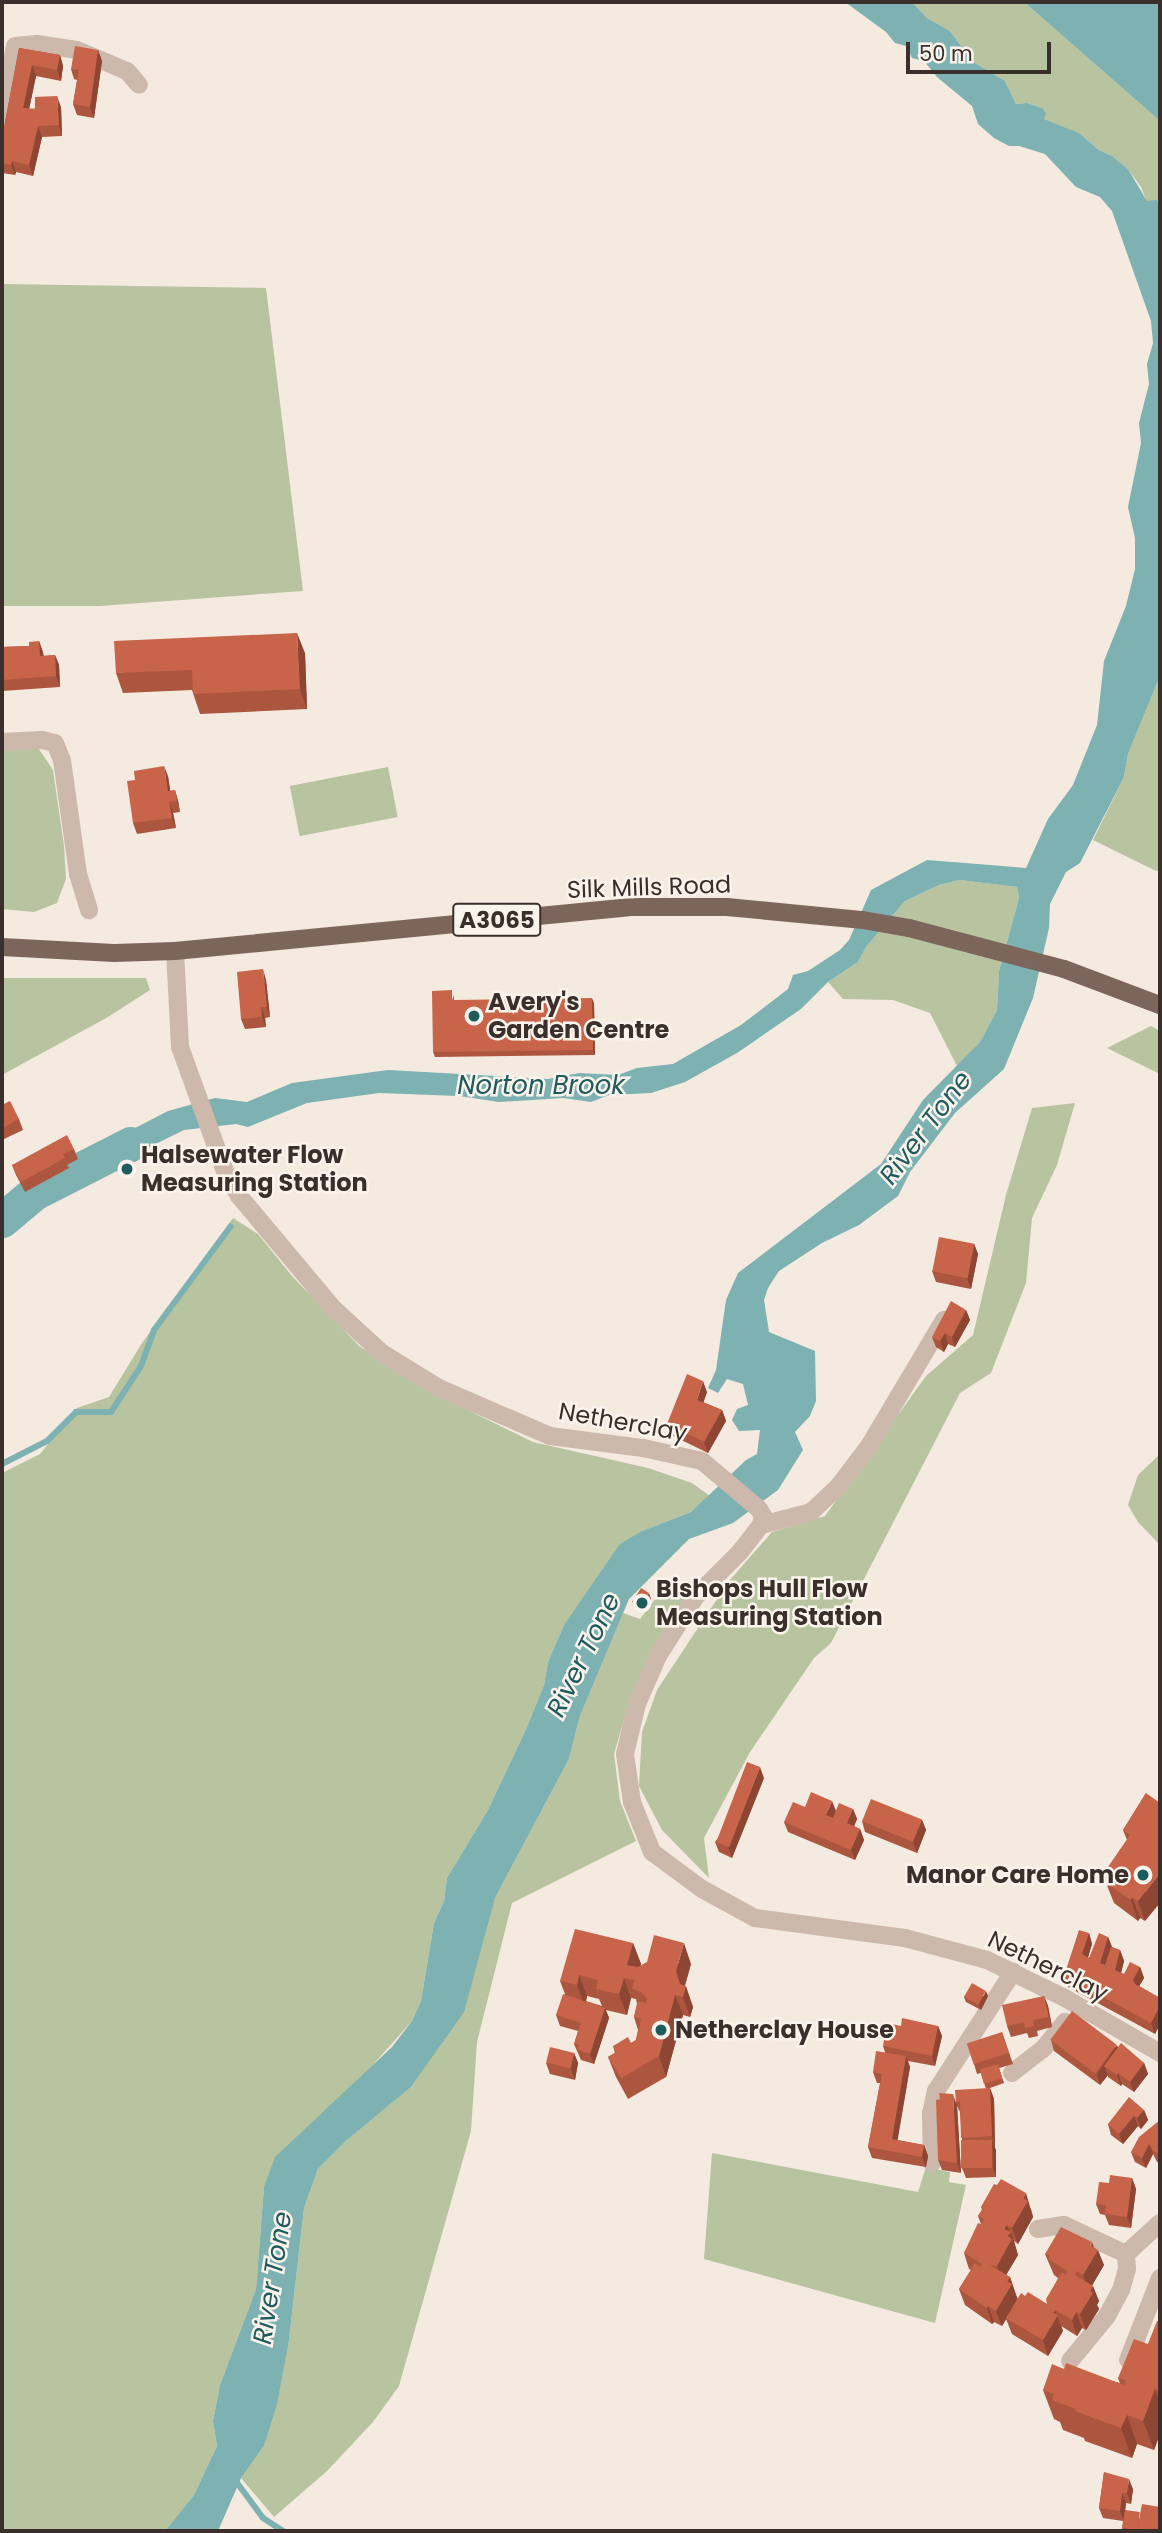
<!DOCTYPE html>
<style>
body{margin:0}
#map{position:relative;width:1162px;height:2533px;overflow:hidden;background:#f4eae0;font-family:Poppins,sans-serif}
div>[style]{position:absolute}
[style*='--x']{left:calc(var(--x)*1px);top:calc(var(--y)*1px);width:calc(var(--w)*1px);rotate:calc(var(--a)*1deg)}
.green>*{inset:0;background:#b8c49f;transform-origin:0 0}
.water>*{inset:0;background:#7eb1b2}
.stream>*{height:6px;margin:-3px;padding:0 3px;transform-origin:3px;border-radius:3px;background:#7eb1b2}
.river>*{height:35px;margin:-17.5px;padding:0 17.5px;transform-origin:17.5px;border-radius:17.5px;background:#7eb1b2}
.minor>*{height:18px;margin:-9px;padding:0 9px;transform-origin:9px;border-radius:9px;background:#cdb9ab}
.major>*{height:18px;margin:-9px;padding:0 9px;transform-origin:9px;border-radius:9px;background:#7c655b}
.wall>*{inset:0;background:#ac563f}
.shaded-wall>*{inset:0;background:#8c4633}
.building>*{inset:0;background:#c86449;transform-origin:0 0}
.dots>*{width:19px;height:19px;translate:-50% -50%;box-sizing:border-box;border:4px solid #fbf4ed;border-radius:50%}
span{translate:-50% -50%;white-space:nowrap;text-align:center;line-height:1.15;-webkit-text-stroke:5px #fbf4ed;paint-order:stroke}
.shield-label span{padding:2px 5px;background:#fbf4ed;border:2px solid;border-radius:5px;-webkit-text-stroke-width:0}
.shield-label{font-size:23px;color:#3a2f2a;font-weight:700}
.street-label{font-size:24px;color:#3a2f2a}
.poi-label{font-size:24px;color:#3a2f2a;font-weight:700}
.left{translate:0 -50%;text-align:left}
.right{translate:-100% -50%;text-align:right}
.water-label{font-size:26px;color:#1e5b5d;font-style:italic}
.frame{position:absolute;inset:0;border:4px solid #3a2f2a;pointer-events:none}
.scale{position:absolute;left:906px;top:42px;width:145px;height:32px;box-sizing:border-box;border:4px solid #3a2f2a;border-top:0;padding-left:9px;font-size:21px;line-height:24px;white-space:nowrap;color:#3a2f2a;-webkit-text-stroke:5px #fbf4ed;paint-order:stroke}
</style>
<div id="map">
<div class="green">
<div style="clip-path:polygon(912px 2px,1024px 2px,1160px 121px,1160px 213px,1147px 202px,1141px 187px,1128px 169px,1112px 156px,1099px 150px,1079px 133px,1043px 119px,1042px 108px,1027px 103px,1016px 104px,1005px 81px,972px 61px,950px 31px,927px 18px)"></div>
<div style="clip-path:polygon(2px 284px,266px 288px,303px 591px,100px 606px,2px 606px)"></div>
<div style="clip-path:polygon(1160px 676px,1160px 870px,1156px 871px,1093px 840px,1124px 777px,1128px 754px)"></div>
<div style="clip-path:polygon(22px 747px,39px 749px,53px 770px,64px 846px,66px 879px,57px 903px,34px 912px,2px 909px,2px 748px)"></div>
<div style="left:388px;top:767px;width:51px;height:100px;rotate:79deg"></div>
<div style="clip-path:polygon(960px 880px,1017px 887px,1019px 898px,999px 971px,997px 1010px,980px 1042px,957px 1066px,930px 1013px,893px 1000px,843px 999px,828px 982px,858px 962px,866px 947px,905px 901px,939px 885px)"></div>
<div style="clip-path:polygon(2px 978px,146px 978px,150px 990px,108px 1017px,2px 1075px)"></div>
<div style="clip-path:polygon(1151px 1026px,1160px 1031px,1160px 1074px,1107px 1048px)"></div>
<div style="clip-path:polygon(1075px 1103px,1057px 1165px,1032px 1218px,1026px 1283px,991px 1373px,960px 1393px,831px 1643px,814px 1658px,750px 1752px,704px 1838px,709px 1878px,662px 1830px,639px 1786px,642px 1732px,657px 1690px,729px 1581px,772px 1532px,825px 1516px,926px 1376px,973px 1335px,1006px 1195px,1032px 1108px)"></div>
<div style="clip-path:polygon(233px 1218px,258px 1234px,292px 1276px,359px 1346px,421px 1387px,533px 1442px,648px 1468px,692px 1483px,710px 1496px,691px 1512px,642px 1531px,564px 1625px,548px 1662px,544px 1685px,527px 1727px,488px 1810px,447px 1878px,444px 1901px,434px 1923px,421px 2001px,412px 2021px,264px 2187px,256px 2289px,220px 2385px,213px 2421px,217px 2446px,194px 2495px,165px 2531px,2px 2531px,2px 1473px,40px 1454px,77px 1408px,109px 1397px,142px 1343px)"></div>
<div style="clip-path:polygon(1160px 1454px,1160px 1545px,1138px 1522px,1128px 1505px,1138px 1475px)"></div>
<div style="clip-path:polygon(669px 1581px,689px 1596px,630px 1700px,614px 1754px,620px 1801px,636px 1841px,512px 1903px,477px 2042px,471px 2131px,399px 2386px,373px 2422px,327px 2471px,274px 2517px,241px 2478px,264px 2446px,289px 2340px,304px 2208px,318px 2169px,346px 2141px,411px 2087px,428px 2062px,495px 1898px,569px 1759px,580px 1716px,623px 1613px,640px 1619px)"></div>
<div style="clip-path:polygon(712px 2153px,918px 2192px,926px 2167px,950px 2172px,949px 2182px,966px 2185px,935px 2323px,704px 2259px)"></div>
</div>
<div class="water">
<div style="clip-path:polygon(845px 2px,912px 2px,927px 18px,950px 31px,972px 61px,1005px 81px,1016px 104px,1027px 103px,1042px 108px,1046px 113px,1044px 119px,1079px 133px,1099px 150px,1112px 156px,1128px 169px,1147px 201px,1157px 200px,1160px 213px,1158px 235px,1160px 241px,1160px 676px,1128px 754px,1124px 777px,1080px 863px,1066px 872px,1050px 904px,1049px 928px,1033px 998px,1004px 1069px,955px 1113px,910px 1172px,898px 1196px,859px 1225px,822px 1243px,779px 1271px,768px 1288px,764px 1300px,769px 1332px,815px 1351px,816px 1401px,810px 1416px,795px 1432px,803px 1450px,778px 1490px,733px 1523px,689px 1539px,629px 1599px,580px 1716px,569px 1759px,495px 1898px,464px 2012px,411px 2087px,346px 2141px,318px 2169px,304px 2208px,289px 2340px,277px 2404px,264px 2446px,241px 2478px,218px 2531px,165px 2531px,194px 2495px,217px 2446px,213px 2421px,220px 2385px,256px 2289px,264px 2187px,275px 2157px,392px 2047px,412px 2021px,421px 2001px,434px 1923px,444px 1901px,447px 1878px,488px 1810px,527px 1727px,544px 1685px,548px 1662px,564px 1625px,620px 1544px,642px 1531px,691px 1512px,746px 1460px,757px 1454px,760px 1430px,739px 1431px,732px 1420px,737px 1409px,748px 1405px,743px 1384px,727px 1379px,718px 1393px,708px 1388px,716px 1370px,726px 1300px,738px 1273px,881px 1164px,923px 1100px,980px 1042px,997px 1010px,999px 971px,1019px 898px,1017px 887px,960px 880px,939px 885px,905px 901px,866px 947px,858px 962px,828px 982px,801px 1009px,737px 1053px,685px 1082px,651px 1093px,609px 1095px,591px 1102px,563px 1098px,499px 1102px,459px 1096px,379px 1093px,307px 1103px,248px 1127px,236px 1124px,184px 1130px,121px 1161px,87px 1165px,110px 1141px,168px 1111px,215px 1098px,247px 1102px,292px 1083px,388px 1070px,548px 1079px,579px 1073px,618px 1075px,637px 1068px,673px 1064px,741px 1025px,788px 989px,793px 975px,808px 971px,840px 950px,849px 940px,871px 890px,927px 860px,1026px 868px,1048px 819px,1073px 785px,1097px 725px,1104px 661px,1126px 606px,1135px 569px,1135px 538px,1128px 507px,1141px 443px,1139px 423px,1149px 384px,1147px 364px,1153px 343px,1151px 321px,1112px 211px,1100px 197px,1076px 187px,1045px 154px,1019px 146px,1009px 146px,994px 138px,978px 124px,972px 106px,937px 77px,924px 61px,912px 58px,906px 46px,895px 43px,886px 32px)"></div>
<div style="clip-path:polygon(1024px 2px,1160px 2px,1160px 121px)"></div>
</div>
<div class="stream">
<div style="--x:2;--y:1464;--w:51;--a:-27.1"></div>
<div style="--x:47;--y:1441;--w:41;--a:-45"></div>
<div style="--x:76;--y:1412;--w:35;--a:0"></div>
<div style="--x:111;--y:1412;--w:55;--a:-56.9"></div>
<div style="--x:141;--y:1366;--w:38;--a:-70"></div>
<div style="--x:154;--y:1330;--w:129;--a:-53.5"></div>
<div style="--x:235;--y:2480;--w:47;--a:53.6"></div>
<div style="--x:263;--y:2518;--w:24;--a:33"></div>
</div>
<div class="river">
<div style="--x:2;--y:1220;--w:42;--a:-40.2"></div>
<div style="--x:34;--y:1193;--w:108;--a:-27"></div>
</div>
<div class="minor">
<div style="--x:2;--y:115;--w:70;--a:-79.3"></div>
<div style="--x:15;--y:46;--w:22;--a:-5"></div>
<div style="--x:37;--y:44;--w:40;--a:8.5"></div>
<div style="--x:77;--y:50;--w:54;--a:22.8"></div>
<div style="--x:127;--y:71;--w:18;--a:49"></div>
<div style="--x:2;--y:742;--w:40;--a:-2.9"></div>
<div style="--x:42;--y:740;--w:13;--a:13"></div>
<div style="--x:55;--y:743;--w:18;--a:68"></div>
<div style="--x:62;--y:760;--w:115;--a:82"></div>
<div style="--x:78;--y:874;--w:38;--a:73"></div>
<div style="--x:175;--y:951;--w:96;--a:87"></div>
<div style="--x:180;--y:1047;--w:135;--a:70.1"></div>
<div style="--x:226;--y:1174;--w:26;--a:59"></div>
<div style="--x:239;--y:1196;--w:146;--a:50"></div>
<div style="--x:333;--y:1308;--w:67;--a:42.6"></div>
<div style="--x:382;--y:1353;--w:67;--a:31.6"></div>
<div style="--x:439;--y:1388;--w:121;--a:23.4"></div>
<div style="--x:550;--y:1436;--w:94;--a:7.4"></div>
<div style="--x:643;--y:1448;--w:60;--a:12.4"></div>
<div style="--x:702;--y:1461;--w:75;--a:40.1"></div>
<div style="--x:759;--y:1509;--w:8;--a:60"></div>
<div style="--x:763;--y:1516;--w:9;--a:103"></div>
<div style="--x:761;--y:1525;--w:34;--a:128"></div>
<div style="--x:740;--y:1552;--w:62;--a:135"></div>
<div style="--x:696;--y:1596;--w:71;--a:122.3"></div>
<div style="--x:658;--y:1656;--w:52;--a:113.6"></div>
<div style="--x:637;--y:1704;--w:51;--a:103.5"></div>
<div style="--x:625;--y:1754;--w:49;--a:81.7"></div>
<div style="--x:632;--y:1802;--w:54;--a:68.2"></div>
<div style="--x:652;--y:1852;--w:62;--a:36.5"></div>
<div style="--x:702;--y:1889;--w:60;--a:28.7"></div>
<div style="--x:755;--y:1918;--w:151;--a:7.6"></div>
<div style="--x:905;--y:1938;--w:85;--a:15"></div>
<div style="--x:987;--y:1960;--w:85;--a:26"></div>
<div style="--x:1063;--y:1997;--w:112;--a:30"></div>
<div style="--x:761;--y:1525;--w:52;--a:-14.6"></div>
<div style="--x:811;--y:1512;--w:37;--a:-43"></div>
<div style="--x:838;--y:1487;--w:51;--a:-52.9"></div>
<div style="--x:869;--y:1446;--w:147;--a:-59.2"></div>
<div style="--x:1012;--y:2073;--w:39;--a:-38"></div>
<div style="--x:1043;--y:2049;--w:35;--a:-51"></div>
<div style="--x:932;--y:2163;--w:49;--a:-91.2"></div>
<div style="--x:931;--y:2114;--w:24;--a:-78"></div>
<div style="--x:936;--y:2091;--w:142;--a:-57.1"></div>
<div style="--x:1038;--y:2229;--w:26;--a:-9"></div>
<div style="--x:1064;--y:2225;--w:68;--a:25.1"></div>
<div style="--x:1128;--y:2360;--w:88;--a:-68.7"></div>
<div style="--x:1070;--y:2361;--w:58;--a:-50.6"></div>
<div style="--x:1107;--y:2316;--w:30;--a:-62"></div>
<div style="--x:1121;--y:2290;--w:22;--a:-74"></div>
<div style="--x:1127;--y:2269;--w:15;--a:-94"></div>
<div style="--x:1126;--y:2254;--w:46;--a:-42.4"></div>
</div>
<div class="major">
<div style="--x:2;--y:947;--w:112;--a:3.1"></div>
<div style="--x:114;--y:953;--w:61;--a:-1.9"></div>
<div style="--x:175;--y:951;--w:456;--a:-5.5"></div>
<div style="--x:629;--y:907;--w:98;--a:0"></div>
<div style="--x:727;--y:907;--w:137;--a:5.5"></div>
<div style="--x:863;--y:920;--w:47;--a:9.9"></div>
<div style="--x:909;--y:928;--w:160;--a:14.8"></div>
<div style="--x:1064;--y:969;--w:103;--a:20.6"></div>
</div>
<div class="wall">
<div style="clip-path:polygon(19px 48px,60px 55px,63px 66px,61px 81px,36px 76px,29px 109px,61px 107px,62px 136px,42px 137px,33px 176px,16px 172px,15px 175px,2px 173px,2px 138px)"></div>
<div style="clip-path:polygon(98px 50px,102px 61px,94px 118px,77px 115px,73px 104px,77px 80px,74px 79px,71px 69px)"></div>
<div style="clip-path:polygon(39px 641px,44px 656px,55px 655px,59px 665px,60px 687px,2px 691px,2px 647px,29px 646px)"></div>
<div style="clip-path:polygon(305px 653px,307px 709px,200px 714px,192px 690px,123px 693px,116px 673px)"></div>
<div style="clip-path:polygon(168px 776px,170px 791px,175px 790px,178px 801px,180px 812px,173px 813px,176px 828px,137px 834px,133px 823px)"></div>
<div style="clip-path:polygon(266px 980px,270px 1017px,265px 1018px,266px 1027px,245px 1029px,241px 1019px)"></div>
<div style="clip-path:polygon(454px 995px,454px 1000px,594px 1003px,595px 1055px,435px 1057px,433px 1052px)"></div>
<div style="clip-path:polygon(2px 1105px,19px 1119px,23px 1130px,2px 1140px)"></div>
<div style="clip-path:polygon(74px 1149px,78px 1159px,67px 1165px,69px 1168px,25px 1192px,16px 1175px,12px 1165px)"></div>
<div style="clip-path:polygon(974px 1244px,978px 1254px,971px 1289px,936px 1282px,932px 1271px)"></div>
<div style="clip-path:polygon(966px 1310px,970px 1320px,955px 1347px,948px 1344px,944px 1352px,936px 1347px,932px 1337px)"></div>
<div style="clip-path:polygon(707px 1392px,703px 1402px,722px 1410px,726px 1421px,708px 1453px,671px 1435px,667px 1424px)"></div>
<div style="clip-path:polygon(651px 1599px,641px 1612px,634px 1606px,632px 1601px)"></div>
<div style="clip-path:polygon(764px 1778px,732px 1858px,719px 1852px,715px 1842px)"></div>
<div style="clip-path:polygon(1146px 1793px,1145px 1921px,1140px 1918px,1138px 1921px,1114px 1903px,1106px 1883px,1107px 1881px,1104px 1873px,1127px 1840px,1123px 1830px)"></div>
<div style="clip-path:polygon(805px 1807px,836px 1811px,853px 1809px,857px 1819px,854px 1826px,860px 1829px,864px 1840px,855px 1860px,788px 1832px,784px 1822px)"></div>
<div style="clip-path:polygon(922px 1820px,926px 1830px,917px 1853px,865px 1832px,862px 1821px)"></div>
<div style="clip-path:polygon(1089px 1933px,1092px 1944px,1088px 1957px,1089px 1958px,1108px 1937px,1112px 1947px,1120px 1950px,1124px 1961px,1121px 1973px,1124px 1974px,1140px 1967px,1144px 1978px,1139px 1986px,1160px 1998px,1160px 2024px,1155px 2034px,1068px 1987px,1064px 1976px)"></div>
<div style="clip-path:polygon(evenodd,633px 1943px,641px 1964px,640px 1966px,691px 1964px,685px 1986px,693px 2007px,690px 2017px,683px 2015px,666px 2077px,628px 2099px,616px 2077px,608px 2057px,615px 2053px,613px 2046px,631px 2043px,636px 2040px,638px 2030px,634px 2017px,637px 2004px,636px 1999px,631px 1998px,627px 2015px,606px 2010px,609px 2018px,594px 2064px,581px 2060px,574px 2044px,578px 2031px,560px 2026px,556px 2015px,565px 1994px,560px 1981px,633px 1943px,587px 1996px,599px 1999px,602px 2006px,586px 2001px,587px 1996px)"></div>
<div style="clip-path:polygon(988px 1996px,981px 2010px,966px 2002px,964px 1997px)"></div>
<div style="clip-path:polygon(1044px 1996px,1048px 2006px,1052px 2027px,1037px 2031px,1038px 2036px,1029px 2038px,1027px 2033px,1011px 2037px,1007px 2026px)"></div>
<div style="clip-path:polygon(901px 2026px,938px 2026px,942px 2036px,935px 2066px,908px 2061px,910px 2067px,897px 2140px,924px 2145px,928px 2156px,926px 2167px,872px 2158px,868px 2147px,880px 2083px,877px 2083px,873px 2072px,885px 2052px,883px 2046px)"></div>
<div style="clip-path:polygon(1002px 2032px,1013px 2064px,999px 2068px,1004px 2083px,990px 2088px,994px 2099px,995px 2147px,994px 2147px,996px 2150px,996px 2177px,966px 2178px,962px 2168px,962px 2140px,960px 2112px,957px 2106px,961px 2173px,942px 2170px,938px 2160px,956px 2101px,986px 2089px,981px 2073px,977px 2074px,974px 2064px)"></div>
<div style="clip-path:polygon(1051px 2040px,1118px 2047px,1144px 2063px,1148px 2074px,1134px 2092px,1122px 2084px,1121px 2086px,1108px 2077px,1108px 2075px,1100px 2085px,1054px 2051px)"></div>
<div style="clip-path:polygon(574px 2053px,578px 2063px,575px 2080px,550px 2074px,546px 2063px)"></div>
<div style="clip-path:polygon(1144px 2110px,1148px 2120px,1141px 2129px,1138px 2126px,1123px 2144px,1111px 2135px,1108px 2124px)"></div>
<div style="clip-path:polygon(1160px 2120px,1160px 2163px,1157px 2162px,1153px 2154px,1146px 2168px,1135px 2162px,1131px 2152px)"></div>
<div style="clip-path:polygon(1132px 2178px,1136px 2189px,1131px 2228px,1109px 2225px,1105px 2215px,1100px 2214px,1096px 2204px,1109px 2183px)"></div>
<div style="clip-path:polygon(997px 2185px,1031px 2209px,1033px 2217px,1018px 2244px,1014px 2241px,1018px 2255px,1006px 2275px,1010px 2277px,1017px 2299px,1025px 2296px,1047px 2304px,1058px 2278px,1054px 2275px,1045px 2254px,1094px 2247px,1104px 2265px,1092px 2285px,1099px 2301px,1097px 2305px,1099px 2309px,1086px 2330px,1082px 2328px,1077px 2336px,1061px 2326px,1063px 2331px,1048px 2356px,1012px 2334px,1006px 2319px,1002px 2326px,994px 2322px,992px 2324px,965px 2305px,959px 2289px,971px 2270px,969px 2269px,964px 2253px,981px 2224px,978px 2216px,982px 2210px,981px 2207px)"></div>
<div style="clip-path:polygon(1160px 2322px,1160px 2434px,1154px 2450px,1137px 2444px,1132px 2458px,1085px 2441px,1084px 2438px,1063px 2430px,1060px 2422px,1054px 2419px,1043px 2390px,1064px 2369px,1120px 2383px,1118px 2378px,1148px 2344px)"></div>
<div style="clip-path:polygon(1104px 2472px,1133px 2489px,1131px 2504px,1126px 2503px,1125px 2510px,1160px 2531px,1123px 2531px,1122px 2528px,1123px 2521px,1103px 2518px,1099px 2508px)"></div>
</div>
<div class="shaded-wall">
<div style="clip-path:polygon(98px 50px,102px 61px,94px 118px,90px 107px)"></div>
<div style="clip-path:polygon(60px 55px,63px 66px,61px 81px,57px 70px)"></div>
<div style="clip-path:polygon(32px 65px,36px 76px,27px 119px,23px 108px)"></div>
<div style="clip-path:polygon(57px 96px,61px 107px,62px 136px,59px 125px)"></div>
<div style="clip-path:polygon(38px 126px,42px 137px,33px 176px,29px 165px)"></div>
<div style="clip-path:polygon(12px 161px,16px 172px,15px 175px,11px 165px)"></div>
<div style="clip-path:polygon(297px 633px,305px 653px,307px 709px,300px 689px)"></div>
<div style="clip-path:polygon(39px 641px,43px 652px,44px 666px,40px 656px)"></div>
<div style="clip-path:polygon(55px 655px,59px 665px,60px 687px,56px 676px)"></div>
<div style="clip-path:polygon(164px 766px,168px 776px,172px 802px,168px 791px)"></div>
<div style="clip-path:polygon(175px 790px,178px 801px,180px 812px,177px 801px)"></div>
<div style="clip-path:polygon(169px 802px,173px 813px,176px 828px,172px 818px)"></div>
<div style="clip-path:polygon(263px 969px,266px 980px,270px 1017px,267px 1007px)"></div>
<div style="clip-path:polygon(592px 998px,594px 1003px,595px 1055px,593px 1050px)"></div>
<div style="clip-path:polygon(261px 1007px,265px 1018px,266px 1027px,262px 1017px)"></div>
<div style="clip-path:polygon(974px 1244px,978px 1254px,971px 1289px,967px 1278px)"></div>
<div style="clip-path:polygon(966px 1310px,970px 1320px,955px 1347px,952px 1337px)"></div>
<div style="clip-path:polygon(945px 1333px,948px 1344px,944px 1352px,940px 1341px)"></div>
<div style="clip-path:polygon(703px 1381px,707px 1392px,701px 1410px,697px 1400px)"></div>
<div style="clip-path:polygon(722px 1410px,726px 1421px,708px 1453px,704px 1442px)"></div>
<div style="clip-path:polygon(649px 1593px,651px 1599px,641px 1612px,639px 1606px)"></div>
<div style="clip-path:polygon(760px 1767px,764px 1778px,732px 1858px,728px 1847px)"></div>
<div style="clip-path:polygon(832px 1801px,836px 1811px,830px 1826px,826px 1815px)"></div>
<div style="clip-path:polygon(853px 1809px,857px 1819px,851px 1834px,847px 1823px)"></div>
<div style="clip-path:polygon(922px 1820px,926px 1830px,917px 1853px,913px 1842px)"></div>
<div style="clip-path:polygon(860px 1829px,864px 1840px,855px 1860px,851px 1850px)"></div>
<div style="clip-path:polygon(1160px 1873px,1160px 1903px,1145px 1921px,1138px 1901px)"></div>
<div style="clip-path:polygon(1132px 1897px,1140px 1918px,1138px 1921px,1131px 1900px)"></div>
<div style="clip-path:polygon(1089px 1933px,1092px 1944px,1086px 1964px,1082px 1954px)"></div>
<div style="clip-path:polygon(1108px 1937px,1112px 1947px,1103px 1973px,1100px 1963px)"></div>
<div style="clip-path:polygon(633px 1943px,641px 1964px,635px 1984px,627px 1965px)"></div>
<div style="clip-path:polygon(684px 1943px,691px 1964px,683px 1991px,686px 1986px,693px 2007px,690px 2017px,683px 1997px,676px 1971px)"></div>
<div style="clip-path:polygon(1120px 1950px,1124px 1961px,1119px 1981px,1115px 1970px)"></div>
<div style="clip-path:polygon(1140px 1967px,1144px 1978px,1137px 1990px,1133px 1980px)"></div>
<div style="clip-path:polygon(579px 1975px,587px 1996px,585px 2006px,577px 1985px)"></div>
<div style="clip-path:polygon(624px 1978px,631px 1998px,627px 2015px,619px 1994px)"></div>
<div style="clip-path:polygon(986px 1991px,988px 1996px,981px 2010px,979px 2005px)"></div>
<div style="clip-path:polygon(675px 1995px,683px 2015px,666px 2077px,659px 2056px)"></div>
<div style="clip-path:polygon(1044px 1996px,1048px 2006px,1052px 2027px,1049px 2017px)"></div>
<div style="clip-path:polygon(1160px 2006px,1160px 2024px,1155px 2034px,1151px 2023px)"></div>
<div style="clip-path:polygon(605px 2008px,609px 2018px,594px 2064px,590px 2054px)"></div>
<div style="clip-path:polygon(938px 2026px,942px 2036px,935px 2066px,932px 2056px)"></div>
<div style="clip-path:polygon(1117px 2045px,1121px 2056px,1104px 2066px,1108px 2075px,1100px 2085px,1097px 2074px)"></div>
<div style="clip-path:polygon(574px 2053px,578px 2063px,575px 2080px,571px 2069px)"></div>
<div style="clip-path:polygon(906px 2056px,910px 2067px,896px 2150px,892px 2139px)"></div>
<div style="clip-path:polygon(1144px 2063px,1148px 2074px,1134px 2092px,1130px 2082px)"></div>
<div style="clip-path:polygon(1118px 2073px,1122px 2084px,1121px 2086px,1117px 2075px)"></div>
<div style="clip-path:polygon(990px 2088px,994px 2099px,995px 2147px,992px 2136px)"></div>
<div style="clip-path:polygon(953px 2094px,957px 2106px,961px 2173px,957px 2163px)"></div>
<div style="clip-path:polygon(1144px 2110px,1148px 2120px,1141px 2129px,1137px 2118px)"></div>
<div style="clip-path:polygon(1134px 2116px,1138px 2126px,1123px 2144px,1119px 2134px)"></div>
<div style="clip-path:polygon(992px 2140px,996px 2150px,996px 2177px,993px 2167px)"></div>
<div style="clip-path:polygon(1149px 2144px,1153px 2154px,1146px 2168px,1142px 2158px)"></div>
<div style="clip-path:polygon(924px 2145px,928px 2156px,926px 2167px,922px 2157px)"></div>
<div style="clip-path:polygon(1132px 2178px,1136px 2189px,1131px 2228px,1127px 2217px)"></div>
<div style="clip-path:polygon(1026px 2193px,1033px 2217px,1018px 2244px,1012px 2228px,1023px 2198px)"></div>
<div style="clip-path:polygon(1007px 2225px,1010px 2234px,1011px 2232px,1018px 2255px,1002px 2282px,997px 2266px,1004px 2229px)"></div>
<div style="clip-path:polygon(1092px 2242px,1096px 2253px,1098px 2250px,1104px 2265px,1089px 2291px,1083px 2275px)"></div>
<div style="clip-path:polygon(1010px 2277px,1018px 2300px,1002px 2326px,996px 2311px)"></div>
<div style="clip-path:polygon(1093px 2286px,1099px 2301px,1097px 2305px,1099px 2309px,1086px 2330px,1080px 2314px)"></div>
<div style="clip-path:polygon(988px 2306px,994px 2322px,992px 2324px,987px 2308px)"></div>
<div style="clip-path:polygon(1055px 2310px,1063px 2331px,1048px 2356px,1043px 2340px)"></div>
<div style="clip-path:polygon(1076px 2312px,1082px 2328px,1077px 2336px,1072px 2320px)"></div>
<div style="clip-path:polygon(1155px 2389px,1160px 2402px,1160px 2434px,1154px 2450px,1143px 2421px)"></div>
<div style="clip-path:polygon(1127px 2415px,1137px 2444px,1132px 2458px,1121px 2428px)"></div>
<div style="clip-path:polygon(1129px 2479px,1133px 2489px,1131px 2504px,1127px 2493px)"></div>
<div style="clip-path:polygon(1122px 2493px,1126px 2503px,1124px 2521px,1120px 2511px)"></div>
</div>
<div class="building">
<div style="clip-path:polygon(75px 46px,98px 50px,90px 107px,73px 104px,79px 70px,71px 69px)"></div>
<div style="clip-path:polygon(19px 48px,60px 55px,57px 70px,32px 65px,23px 108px,35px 109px,35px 97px,57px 96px,59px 125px,38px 126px,29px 165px,12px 161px,11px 165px,2px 163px,2px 138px)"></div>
<div style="clip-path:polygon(297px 633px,300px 689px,193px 694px,192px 670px,116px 673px,114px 641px)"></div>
<div style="clip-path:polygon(39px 641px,40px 656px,55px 655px,56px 676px,2px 680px,2px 647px,29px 646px,29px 642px)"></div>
<div style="clip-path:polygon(164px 766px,168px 791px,175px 790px,177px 801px,169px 802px,172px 818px,133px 823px,127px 781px,135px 780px,134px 771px)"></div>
<div style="clip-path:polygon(263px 969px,267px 1007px,261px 1007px,262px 1017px,241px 1019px,237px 972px)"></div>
<div style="clip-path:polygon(452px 990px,452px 1000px,592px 998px,593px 1050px,433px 1052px,432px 991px)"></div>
<div style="clip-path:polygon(10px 1101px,19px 1119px,2px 1128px,2px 1105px)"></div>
<div style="clip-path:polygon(67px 1135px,74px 1149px,63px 1154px,65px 1158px,21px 1182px,12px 1165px)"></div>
<div style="left:939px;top:1237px;width:36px;height:35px;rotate:11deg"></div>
<div style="clip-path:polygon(951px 1301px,966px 1310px,952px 1337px,945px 1333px,940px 1341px,932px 1337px)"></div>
<div style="clip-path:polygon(687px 1374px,703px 1381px,697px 1400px,722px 1410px,704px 1442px,667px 1424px)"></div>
<div style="left:641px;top:1588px;width:9px;height:16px;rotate:32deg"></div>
<div style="left:747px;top:1762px;width:14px;height:86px;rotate:21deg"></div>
<div style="clip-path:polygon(811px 1792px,832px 1801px,826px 1815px,833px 1818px,839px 1803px,853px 1809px,847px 1823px,860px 1829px,851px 1850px,784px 1822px,793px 1802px,805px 1807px)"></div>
<div style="clip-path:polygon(1146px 1793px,1160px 1803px,1160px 1873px,1138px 1901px,1132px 1897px,1131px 1900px,1106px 1883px,1110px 1877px,1104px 1873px,1130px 1835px,1123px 1830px)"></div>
<div style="left:871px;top:1799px;width:55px;height:24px;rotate:22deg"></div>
<div style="clip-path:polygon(575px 1929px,633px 1943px,627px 1965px,638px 1967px,647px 1962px,654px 1935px,684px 1943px,676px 1971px,680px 1984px,686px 1986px,683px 1997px,675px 1995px,659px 2056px,621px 2078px,608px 2057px,616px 2052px,613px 2046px,628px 2037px,631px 2043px,636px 2040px,641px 2019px,634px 2017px,638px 2001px,646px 2003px,647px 1999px,641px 1992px,632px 1989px,634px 1980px,624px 1978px,619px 1994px,596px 1989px,598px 1980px,579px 1975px,577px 1985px,560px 1981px)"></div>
<div style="clip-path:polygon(1079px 1930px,1089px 1933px,1082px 1954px,1089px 1958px,1099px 1933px,1108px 1937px,1100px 1963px,1105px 1965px,1111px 1947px,1120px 1950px,1115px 1970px,1124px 1974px,1130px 1962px,1140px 1967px,1133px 1980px,1135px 1984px,1160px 1998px,1160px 2006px,1151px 2023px,1064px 1976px)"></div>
<div style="left:972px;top:1983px;width:16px;height:16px;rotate:30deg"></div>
<div style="clip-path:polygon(563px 1994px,605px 2008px,590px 2054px,577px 2049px,579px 2045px,574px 2044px,581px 2023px,556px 2015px)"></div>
<div style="clip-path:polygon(1044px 1996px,1049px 2017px,1033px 2020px,1034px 2026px,1025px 2028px,1024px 2022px,1007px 2026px,1002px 2005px)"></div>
<div style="left:1072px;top:2011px;width:56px;height:36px;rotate:37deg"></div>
<div style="clip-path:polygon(902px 2018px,938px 2026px,932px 2056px,883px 2046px,887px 2023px,901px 2026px)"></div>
<div style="left:1002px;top:2032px;width:22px;height:37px;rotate:72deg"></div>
<div style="clip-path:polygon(1121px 2043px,1144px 2063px,1130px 2082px,1118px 2073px,1117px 2075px,1104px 2066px)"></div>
<div style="left:550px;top:2047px;width:25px;height:16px;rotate:14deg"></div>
<div style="clip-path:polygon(876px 2051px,906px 2056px,892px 2139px,924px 2145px,922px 2157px,868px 2147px,882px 2074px,873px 2072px)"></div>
<div style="left:998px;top:2064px;width:15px;height:19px;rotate:74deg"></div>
<div style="clip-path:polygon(990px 2088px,992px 2136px,961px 2138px,960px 2102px,956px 2102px,955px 2090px)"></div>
<div style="clip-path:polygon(939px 2093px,953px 2094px,957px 2163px,938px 2160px,936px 2100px,940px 2099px)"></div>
<div style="clip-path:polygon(1129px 2097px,1144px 2110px,1137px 2118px,1134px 2116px,1119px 2134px,1108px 2124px)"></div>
<div style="clip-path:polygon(1160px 2120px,1160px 2154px,1153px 2151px,1149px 2144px,1142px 2158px,1131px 2152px,1139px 2137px)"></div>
<div style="left:961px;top:2140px;width:31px;height:28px"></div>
<div style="clip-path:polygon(1110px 2175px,1132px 2178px,1127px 2217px,1105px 2214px,1106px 2205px,1096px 2204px,1099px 2182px,1109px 2183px)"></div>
<div style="clip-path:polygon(1001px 2179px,1026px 2193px,1023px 2198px,1028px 2201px,1012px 2228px,1007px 2225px,1004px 2229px,1011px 2232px,1008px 2236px,1012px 2239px,997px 2266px,990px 2265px,1010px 2277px,1007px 2281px,1012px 2284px,996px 2311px,988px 2306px,987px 2308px,959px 2289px,975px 2263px,980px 2267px,982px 2264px,964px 2253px,978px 2223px,981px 2224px,984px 2219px,978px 2216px,983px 2208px,981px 2207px,994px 2184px,997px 2185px)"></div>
<div style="clip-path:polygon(1061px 2227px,1092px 2242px,1090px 2245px,1098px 2250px,1083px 2275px,1077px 2271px,1075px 2275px,1093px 2286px,1090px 2291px,1093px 2293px,1080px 2314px,1076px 2312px,1072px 2320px,1055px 2310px,1053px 2313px,1058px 2315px,1043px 2340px,1006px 2318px,1021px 2293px,1025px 2296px,1028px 2292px,1047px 2304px,1046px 2299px,1062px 2272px,1066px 2275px,1068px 2271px,1048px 2259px,1050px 2256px,1045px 2254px)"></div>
<div style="clip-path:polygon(1157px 2321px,1160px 2322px,1160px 2391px,1155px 2389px,1143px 2421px,1127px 2415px,1121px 2428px,1075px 2411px,1076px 2409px,1052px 2400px,1054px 2394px,1043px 2390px,1052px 2364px,1064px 2369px,1066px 2363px,1124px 2385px,1126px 2380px,1118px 2378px,1134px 2339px,1148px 2344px)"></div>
<div style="clip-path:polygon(1104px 2472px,1129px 2479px,1127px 2493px,1122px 2493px,1120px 2511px,1099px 2508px)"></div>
<div style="clip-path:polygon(1142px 2504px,1160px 2507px,1160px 2531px,1137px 2531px)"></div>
<div style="left:1125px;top:2510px;width:15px;height:18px;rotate:8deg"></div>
</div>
<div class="dots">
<div style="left:474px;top:1016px;background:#1e5b5d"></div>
<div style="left:127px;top:1169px;background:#1e5b5d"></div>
<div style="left:642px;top:1603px;background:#1e5b5d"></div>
<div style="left:1143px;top:1875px;background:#1e5b5d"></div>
<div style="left:661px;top:2030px;background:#1e5b5d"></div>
</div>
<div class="shield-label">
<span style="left:497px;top:920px">A3065</span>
</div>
<div class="street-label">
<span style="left:649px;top:887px;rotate:-2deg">Silk Mills Road</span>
<span style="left:623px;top:1422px;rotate:10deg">Netherclay</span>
<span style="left:1048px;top:1966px;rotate:26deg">Netherclay</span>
</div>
<div class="poi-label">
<span class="left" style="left:488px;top:1016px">Avery's<br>Garden Centre</span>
<span class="left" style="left:141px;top:1169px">Halsewater Flow<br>Measuring Station</span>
<span class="left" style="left:656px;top:1603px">Bishops Hull Flow<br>Measuring Station</span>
<span class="right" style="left:1129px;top:1875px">Manor Care Home</span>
<span class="left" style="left:675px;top:2030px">Netherclay House</span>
</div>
<div class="water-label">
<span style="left:541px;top:1086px">Norton Brook</span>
<span style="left:926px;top:1128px;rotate:-53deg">River Tone</span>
<span style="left:584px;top:1655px;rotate:-64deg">River Tone</span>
<span style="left:273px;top:2278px;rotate:-81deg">River Tone</span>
</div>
<div class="frame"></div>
<div class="scale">50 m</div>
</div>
